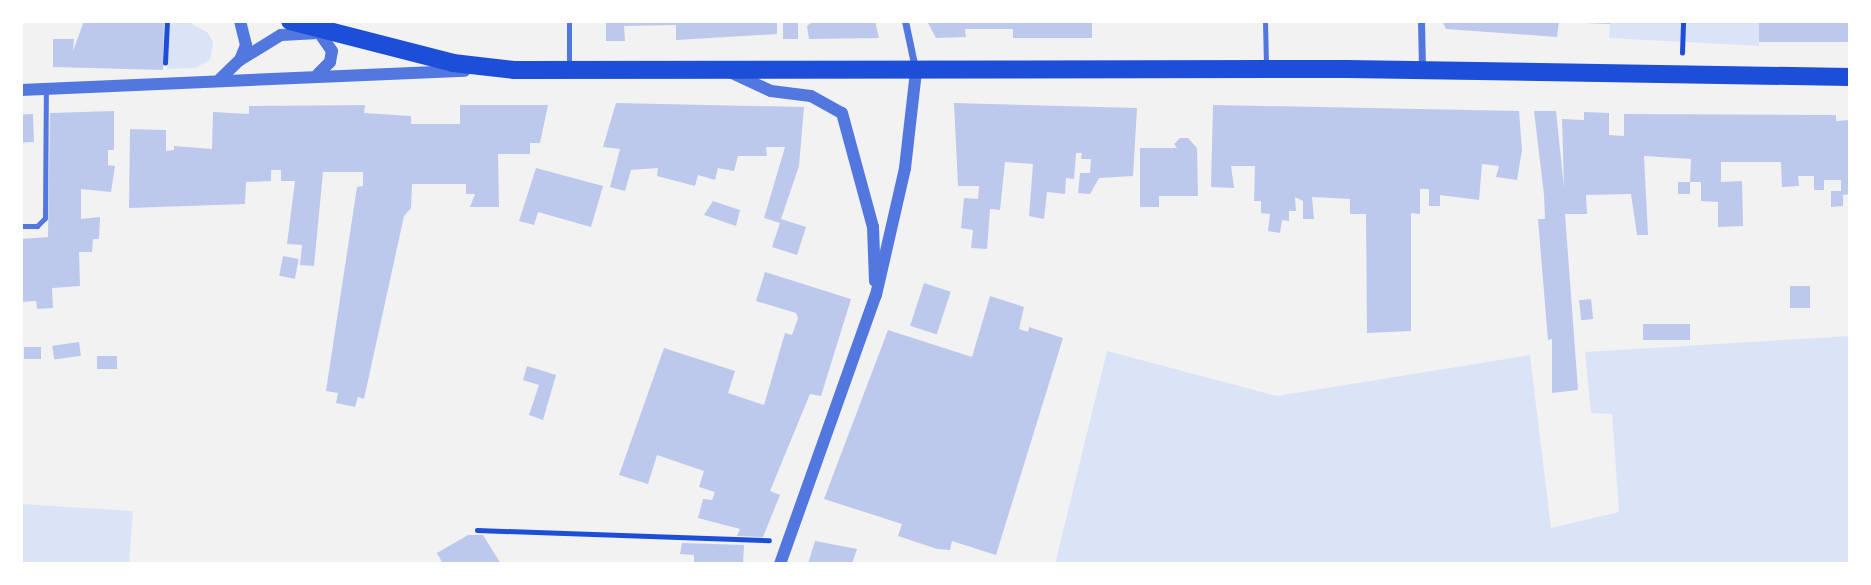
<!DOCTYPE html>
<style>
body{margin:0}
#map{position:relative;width:1871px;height:585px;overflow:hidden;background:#f2f2f2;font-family:"DejaVu Sans",sans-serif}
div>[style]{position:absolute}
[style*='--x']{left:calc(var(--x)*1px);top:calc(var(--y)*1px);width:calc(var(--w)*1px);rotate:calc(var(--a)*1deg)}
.green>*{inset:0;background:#dbe4f7}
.building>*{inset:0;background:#bdc9ec;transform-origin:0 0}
.path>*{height:4.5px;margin:-2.25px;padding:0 2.25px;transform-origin:2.25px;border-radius:2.25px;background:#1d4ed8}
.service>*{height:5px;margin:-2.5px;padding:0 2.5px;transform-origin:2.5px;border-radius:2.5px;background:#5277de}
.minor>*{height:7px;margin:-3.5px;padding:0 3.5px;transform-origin:3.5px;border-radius:3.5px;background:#5277de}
.tertiary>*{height:12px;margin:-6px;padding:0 6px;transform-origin:6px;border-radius:6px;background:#5277de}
.primary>*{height:18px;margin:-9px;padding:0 9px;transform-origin:9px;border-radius:9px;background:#1d4ed8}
span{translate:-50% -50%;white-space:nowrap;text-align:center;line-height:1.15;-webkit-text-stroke:6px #fff;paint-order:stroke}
.frame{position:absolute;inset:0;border:23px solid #fff;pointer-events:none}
</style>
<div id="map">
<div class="green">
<div style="clip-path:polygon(169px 21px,187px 21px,208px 33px,213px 42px,210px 60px,195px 68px,167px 69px)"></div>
<div style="clip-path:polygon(1610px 21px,1759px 21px,1759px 46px,1609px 38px)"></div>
<div style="clip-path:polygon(1850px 336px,1850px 564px,1055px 564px,1107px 351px,1277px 396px,1530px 355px,1551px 528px,1619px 512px,1612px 414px,1591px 413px,1585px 352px)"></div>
<div style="clip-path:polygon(21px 504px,133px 511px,129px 564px,21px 564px)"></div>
</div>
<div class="building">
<div style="clip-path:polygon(84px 21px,164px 21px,163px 70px,53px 67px,53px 39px,74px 39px,73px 51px)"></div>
<div style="clip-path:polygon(606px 21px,777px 21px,777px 34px,676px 40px,676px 25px,624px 26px,625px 41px,606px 41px)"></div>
<div style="left:783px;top:21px;width:15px;height:18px"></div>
<div style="clip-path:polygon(813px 21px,875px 21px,879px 38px,809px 39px,807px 26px)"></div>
<div style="clip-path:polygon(927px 21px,1092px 21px,1092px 38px,1013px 38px,1013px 29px,965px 29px,966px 37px,936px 38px)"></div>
<div style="clip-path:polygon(1442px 21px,1559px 21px,1557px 37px,1446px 29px)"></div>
<div style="clip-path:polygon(1583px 21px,1610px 21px,1610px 24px,1583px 23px)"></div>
<div style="left:1759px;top:21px;width:91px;height:21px"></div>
<div style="clip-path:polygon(616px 103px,804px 107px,799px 166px,781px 219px,806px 227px,797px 255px,772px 247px,780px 223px,764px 218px,785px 147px,766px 147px,767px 156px,738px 156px,734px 171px,718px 168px,715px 180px,698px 175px,695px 186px,657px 176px,658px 168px,631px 170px,625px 191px,610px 187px,620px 149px,603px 147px)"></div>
<div style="clip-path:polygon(954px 103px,1137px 108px,1133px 176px,1099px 178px,1090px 194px,1078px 193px,1080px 173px,1090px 173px,1091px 159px,1081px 159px,1082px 153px,1076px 153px,1074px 179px,1066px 178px,1065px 194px,1047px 192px,1044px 219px,1029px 216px,1033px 164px,1005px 162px,1000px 210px,990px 209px,987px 249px,971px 248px,973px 230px,961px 228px,964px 198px,978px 199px,979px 186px,958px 186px)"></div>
<div style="clip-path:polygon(365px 105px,364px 113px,411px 116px,411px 124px,460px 124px,460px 105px,548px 105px,540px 143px,530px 143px,530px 154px,498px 154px,499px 207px,470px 207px,475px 194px,466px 194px,466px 184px,412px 184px,411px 208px,404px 216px,364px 399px,358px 397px,355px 407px,336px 403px,338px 393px,326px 391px,357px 187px,363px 186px,363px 172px,323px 172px,314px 266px,300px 265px,302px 245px,287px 244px,295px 181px,281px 181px,281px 170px,271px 170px,271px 181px,246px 182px,245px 204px,129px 208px,130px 129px,166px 130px,166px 151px,174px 150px,174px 146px,212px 149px,213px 112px,249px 114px,249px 106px)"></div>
<div style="clip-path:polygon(1213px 105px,1519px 111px,1522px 150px,1517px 180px,1496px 177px,1499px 166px,1482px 164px,1479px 200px,1440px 195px,1440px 206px,1429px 206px,1429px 189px,1420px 189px,1420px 214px,1411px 213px,1411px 331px,1367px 333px,1366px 214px,1350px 214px,1350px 199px,1312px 197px,1314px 219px,1303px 219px,1303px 201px,1295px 197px,1296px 211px,1289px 211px,1289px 221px,1282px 220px,1280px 233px,1268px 231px,1270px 214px,1261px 213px,1261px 201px,1254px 201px,1255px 166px,1231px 166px,1234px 188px,1211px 187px)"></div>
<div style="clip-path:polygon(114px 111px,114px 150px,108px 150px,108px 165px,115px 166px,111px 192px,81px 189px,81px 219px,100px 217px,99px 239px,93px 239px,92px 252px,79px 252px,80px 286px,52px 288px,53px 308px,37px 309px,36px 301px,21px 302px,21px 239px,48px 237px,50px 113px)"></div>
<div style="clip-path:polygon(1534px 111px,1556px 111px,1564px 188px,1562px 119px,1584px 120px,1584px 112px,1609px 113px,1609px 135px,1624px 136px,1624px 114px,1836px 115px,1836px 121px,1850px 120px,1850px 194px,1843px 195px,1843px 206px,1831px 207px,1831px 191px,1841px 191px,1841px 180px,1824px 180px,1824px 190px,1814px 190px,1814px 176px,1798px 176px,1799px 186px,1782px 187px,1781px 162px,1721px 162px,1721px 182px,1742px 181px,1743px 226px,1718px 227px,1718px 202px,1701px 201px,1701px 182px,1690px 182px,1691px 159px,1644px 156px,1648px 235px,1637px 235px,1631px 194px,1586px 195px,1587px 214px,1565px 214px,1578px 390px,1552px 393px,1552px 339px,1548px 340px,1538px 219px,1545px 219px,1544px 195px)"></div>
<div style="left:33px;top:114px;width:28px;height:12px;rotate:88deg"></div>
<div style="clip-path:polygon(1180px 138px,1188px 138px,1197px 148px,1198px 196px,1159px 196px,1159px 207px,1140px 207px,1140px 148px,1177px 148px,1174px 144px)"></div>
<div style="clip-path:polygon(536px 168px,603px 186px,591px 227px,538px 212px,534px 225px,519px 221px)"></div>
<div style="left:1678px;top:182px;width:12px;height:12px"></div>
<div style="clip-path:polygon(713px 201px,740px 210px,736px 226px,704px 215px)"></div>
<div style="left:283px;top:256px;width:16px;height:20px;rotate:11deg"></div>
<div style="clip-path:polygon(765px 272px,851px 299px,821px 396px,810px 394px,770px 491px,780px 495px,763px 537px,737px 536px,740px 529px,698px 518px,703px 499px,712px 500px,715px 492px,699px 487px,704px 471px,657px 455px,648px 484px,619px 475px,664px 348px,735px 371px,728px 393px,764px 405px,785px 333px,792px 335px,798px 318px,796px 313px,756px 301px)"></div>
<div style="left:924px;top:283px;width:28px;height:45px;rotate:18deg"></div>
<div style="left:1790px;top:286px;width:20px;height:22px"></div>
<div style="clip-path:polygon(990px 296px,1024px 307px,1019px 329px,1028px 332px,1029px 327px,1063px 338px,996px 555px,952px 541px,950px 550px,937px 549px,898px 536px,902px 524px,824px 499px,888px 330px,972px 357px)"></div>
<div style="left:1591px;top:299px;width:20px;height:12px;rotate:84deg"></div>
<div style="left:1643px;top:324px;width:47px;height:16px"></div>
<div style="left:79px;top:342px;width:14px;height:27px;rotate:82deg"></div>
<div style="left:24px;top:347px;width:17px;height:12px"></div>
<div style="left:117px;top:356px;width:13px;height:20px;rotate:90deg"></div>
<div style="clip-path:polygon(527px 366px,556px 375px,543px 420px,529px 415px,539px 385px,523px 380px)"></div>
<div style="clip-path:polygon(468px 535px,483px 535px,501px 564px,443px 564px,437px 553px)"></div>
<div style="clip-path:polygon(815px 541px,857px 549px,852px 564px,808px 564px)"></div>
<div style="clip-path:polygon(682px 543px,744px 545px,743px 564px,694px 564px,694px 555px,680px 554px)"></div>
</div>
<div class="path">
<div style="--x:1649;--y:21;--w:53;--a:0"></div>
<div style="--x:1682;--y:53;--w:32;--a:-88"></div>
<div style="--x:165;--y:63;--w:42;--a:-87.3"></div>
<div style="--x:477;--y:530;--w:292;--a:2"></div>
</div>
<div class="service">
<div style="--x:569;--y:21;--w:46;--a:90"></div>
<div style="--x:1265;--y:21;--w:45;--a:88.7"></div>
<div style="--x:21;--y:226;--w:16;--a:0"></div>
<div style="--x:37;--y:226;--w:11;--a:-45"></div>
<div style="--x:45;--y:218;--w:129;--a:-89.6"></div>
</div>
<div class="minor">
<div style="--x:905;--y:21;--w:48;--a:78"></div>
<div style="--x:1421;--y:21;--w:48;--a:88.8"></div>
</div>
<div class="tertiary">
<div style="--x:240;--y:60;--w:48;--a:-31.4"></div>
<div style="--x:281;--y:35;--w:33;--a:-3"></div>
<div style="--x:730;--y:72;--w:45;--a:24.9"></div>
<div style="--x:771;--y:91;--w:40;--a:7.1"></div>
<div style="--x:811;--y:96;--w:35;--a:29"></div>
<div style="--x:842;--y:113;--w:118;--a:74.8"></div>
<div style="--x:873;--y:227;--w:54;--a:87.9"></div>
<div style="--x:318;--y:74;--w:17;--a:-45"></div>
<div style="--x:330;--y:62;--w:11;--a:-80"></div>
<div style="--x:332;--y:51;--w:24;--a:-125"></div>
<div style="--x:220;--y:79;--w:28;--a:-44"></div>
<div style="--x:240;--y:60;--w:16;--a:-68"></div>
<div style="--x:246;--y:45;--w:25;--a:-104"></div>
<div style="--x:21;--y:90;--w:444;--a:-2.5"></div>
<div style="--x:780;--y:564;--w:286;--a:-70.4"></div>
<div style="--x:876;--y:295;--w:130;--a:-77.1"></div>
<div style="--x:905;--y:168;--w:97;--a:-83.5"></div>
</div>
<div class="primary">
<div style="--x:290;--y:21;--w:168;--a:14.4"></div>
<div style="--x:453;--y:63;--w:61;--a:6.5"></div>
<div style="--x:514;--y:70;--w:833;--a:-0.07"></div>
<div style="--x:1347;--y:69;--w:503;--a:0.91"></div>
</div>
<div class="frame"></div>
</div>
